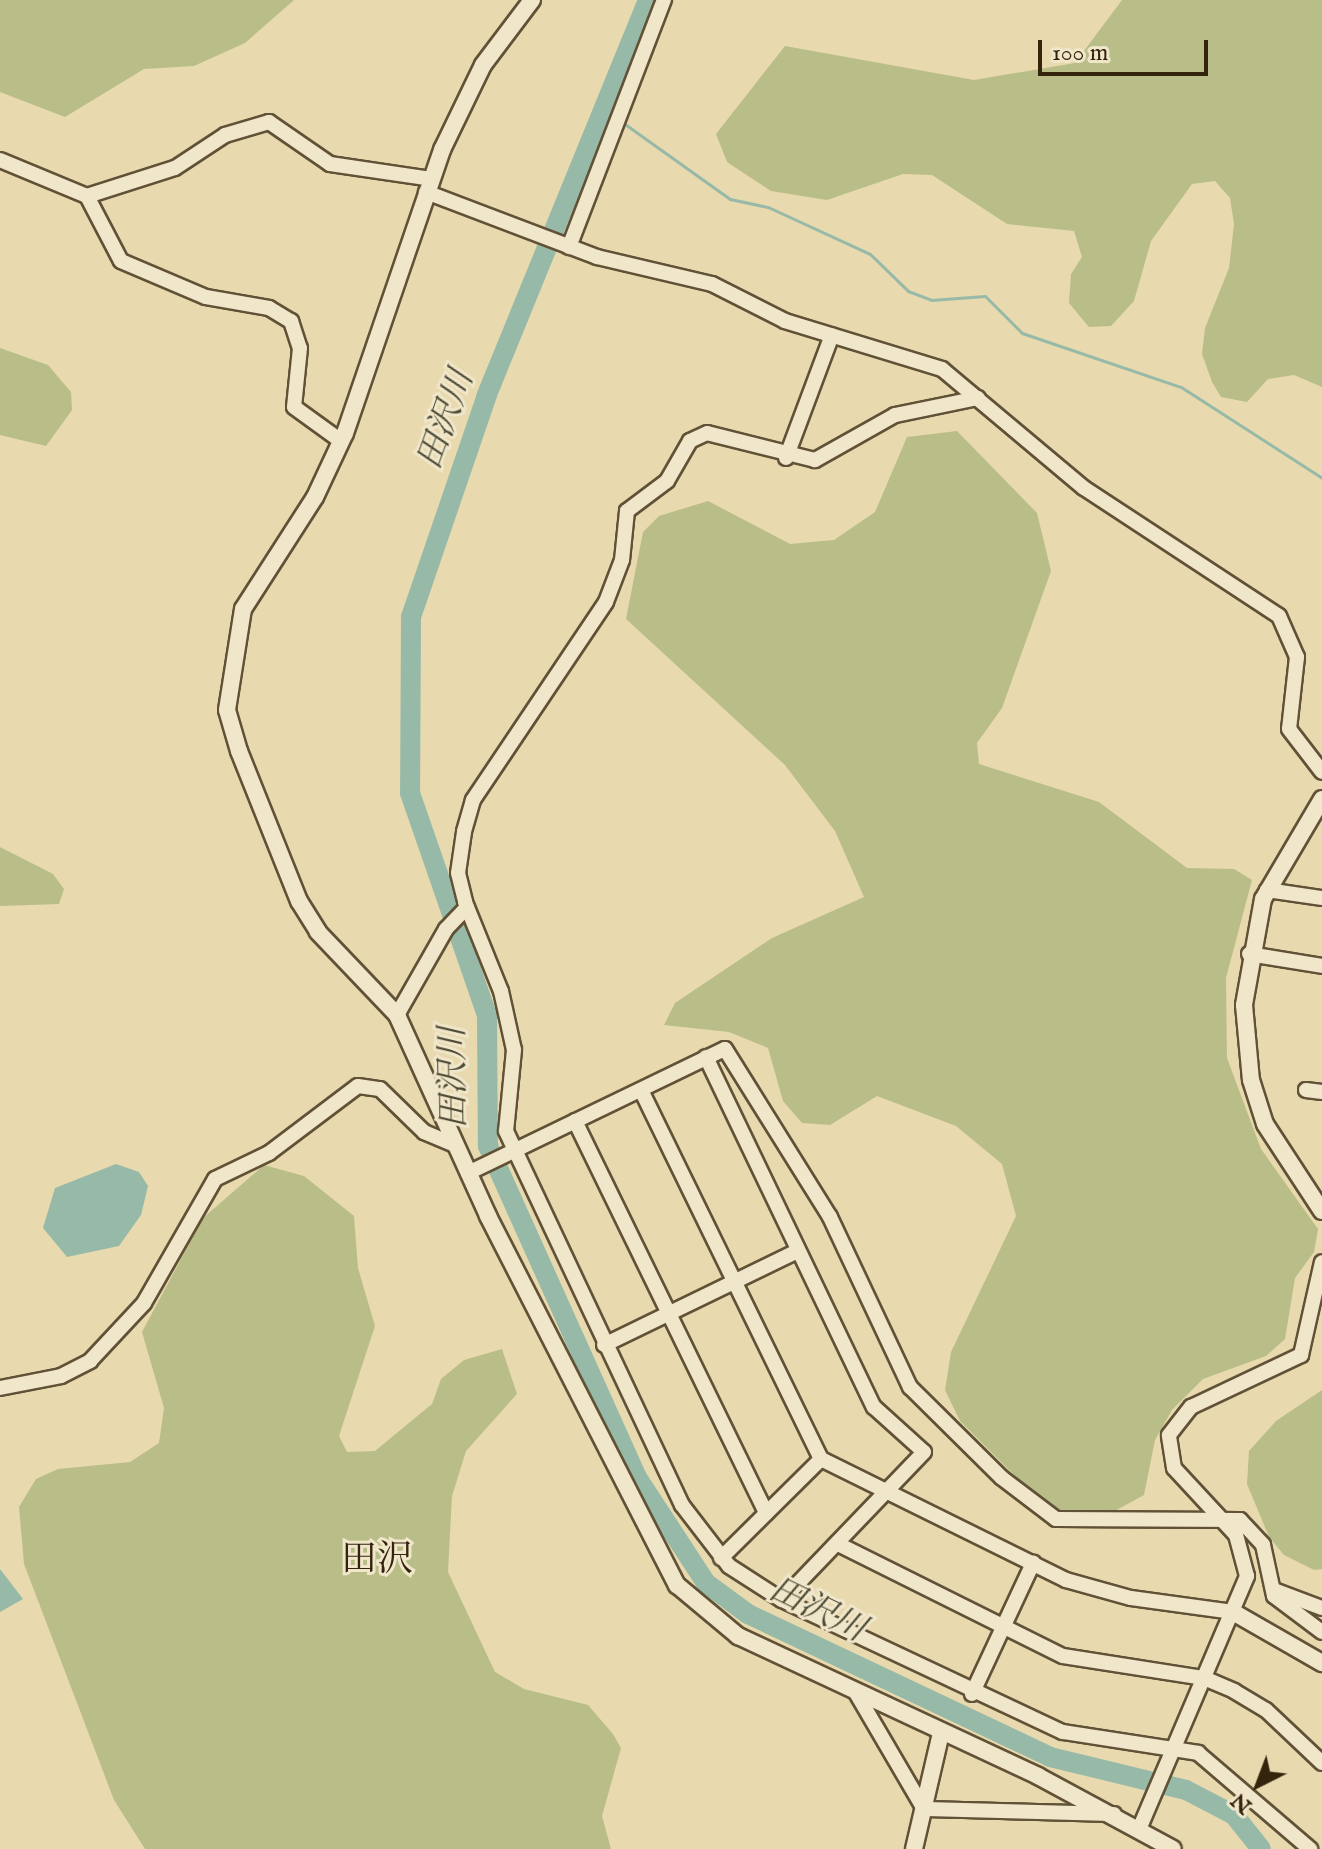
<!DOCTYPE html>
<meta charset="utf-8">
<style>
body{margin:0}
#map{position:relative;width:1322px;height:1849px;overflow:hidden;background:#e8d9ae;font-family:"IM FELL English","Noto Serif JP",serif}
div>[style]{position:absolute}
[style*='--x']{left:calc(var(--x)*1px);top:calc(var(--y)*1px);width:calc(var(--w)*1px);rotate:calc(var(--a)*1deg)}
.green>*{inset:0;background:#b9be88}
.water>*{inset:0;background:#97baa8}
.stream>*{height:3px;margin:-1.5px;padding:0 1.5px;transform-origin:1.5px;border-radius:1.5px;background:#97baa8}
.river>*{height:20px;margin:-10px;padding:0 10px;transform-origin:10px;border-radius:10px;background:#97baa8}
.roads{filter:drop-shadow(2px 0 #615136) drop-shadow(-2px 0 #615136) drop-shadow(0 2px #615136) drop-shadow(0 -2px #615136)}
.minor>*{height:14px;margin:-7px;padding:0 7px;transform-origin:7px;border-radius:7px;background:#f0e6ca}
.tertiary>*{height:16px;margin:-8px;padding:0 8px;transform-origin:8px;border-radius:8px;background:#f0e6ca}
span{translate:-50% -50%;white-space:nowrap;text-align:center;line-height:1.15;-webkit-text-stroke:6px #f0e6ca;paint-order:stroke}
.water-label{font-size:34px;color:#4d4a34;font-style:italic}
.quarter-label{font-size:36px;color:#34240e}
.north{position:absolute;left:1218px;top:1745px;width:80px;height:80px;-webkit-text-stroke:6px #f0e6ca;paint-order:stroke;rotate:222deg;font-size:22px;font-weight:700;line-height:32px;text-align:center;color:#34240e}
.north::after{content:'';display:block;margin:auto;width:28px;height:36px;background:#34240e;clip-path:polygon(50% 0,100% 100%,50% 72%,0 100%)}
.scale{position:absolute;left:1038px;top:40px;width:170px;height:36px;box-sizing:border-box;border:4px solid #34240e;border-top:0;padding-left:10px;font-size:24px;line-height:28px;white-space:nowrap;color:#34240e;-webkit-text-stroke:6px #f0e6ca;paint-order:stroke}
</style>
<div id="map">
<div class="green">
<div style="clip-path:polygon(0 0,294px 0,245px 43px,194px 66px,144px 69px,65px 117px,0 92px)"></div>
<div style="clip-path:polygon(1122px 0,1322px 0,1322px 387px,1294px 375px,1268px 379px,1247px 402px,1221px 397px,1212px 382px,1202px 354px,1205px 328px,1229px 268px,1234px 224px,1230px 198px,1215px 181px,1192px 184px,1151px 241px,1134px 301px,1111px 326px,1089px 327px,1069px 303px,1071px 274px,1082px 257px,1074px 231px,1007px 224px,932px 175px,903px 174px,827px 200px,771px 191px,727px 162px,716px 134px,785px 46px,974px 80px,1075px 63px)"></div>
<div style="clip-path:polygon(0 348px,48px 365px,71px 392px,72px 410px,46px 446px,0 435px)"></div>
<div style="clip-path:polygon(957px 431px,1037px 513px,1051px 571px,1002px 708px,977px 743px,979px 764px,1099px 802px,1187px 868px,1234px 869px,1252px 880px,1226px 978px,1227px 1058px,1261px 1149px,1318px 1229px,1314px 1252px,1295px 1278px,1285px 1339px,1266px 1356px,1203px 1379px,1172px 1410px,1155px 1440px,1144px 1495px,1113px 1512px,1049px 1510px,960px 1421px,945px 1390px,951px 1352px,1016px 1216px,1002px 1164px,956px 1126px,877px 1096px,830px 1125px,802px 1123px,783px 1101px,768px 1048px,729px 1032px,664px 1025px,675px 1003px,772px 938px,864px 897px,835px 831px,785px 765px,626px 619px,643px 532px,659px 516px,708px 501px,790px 544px,834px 540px,875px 512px,907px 437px)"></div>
<div style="clip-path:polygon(0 847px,53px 874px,64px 889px,59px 904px,0 906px)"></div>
<div style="clip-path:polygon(264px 1165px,304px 1176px,354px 1216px,358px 1268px,375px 1326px,339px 1436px,347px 1452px,375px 1451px,432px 1404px,441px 1379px,464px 1360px,502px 1349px,517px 1394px,466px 1451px,452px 1496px,448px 1572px,495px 1672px,524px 1689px,588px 1705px,613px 1734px,621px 1748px,602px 1816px,611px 1849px,145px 1849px,114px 1800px,24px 1564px,19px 1507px,36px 1479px,58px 1469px,130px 1462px,159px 1443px,164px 1408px,142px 1332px,203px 1218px)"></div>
<div style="clip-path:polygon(1322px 1390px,1322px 1569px,1314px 1570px,1284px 1555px,1269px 1537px,1247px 1484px,1249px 1451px,1276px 1421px)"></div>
</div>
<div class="water">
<div style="clip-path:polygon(116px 1164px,139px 1172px,148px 1186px,141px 1215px,119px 1246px,67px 1257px,43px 1228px,55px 1188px)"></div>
<div style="clip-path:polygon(0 1569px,23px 1599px,0 1612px)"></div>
</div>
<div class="stream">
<div style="--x:606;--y:110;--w:12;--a:35"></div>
<div style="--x:622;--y:122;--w:133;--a:35.5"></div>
<div style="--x:730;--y:199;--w:39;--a:12"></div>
<div style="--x:768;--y:207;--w:112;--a:24.7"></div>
<div style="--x:870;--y:254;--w:53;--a:44.2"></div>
<div style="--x:908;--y:291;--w:25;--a:21"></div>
<div style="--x:931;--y:300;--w:54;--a:-4.2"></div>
<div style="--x:985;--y:296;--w:52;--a:45"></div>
<div style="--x:1022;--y:333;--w:168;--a:18.8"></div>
<div style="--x:1181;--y:387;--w:168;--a:32.8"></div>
</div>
<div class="river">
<div style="--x:648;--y:0;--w:427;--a:112.2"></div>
<div style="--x:487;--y:395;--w:235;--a:108.9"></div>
<div style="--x:411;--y:617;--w:176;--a:90.3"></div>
<div style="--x:410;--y:793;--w:235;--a:70.9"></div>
<div style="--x:487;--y:1015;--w:131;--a:89.6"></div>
<div style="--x:488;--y:1146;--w:362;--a:65.8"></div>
<div style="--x:636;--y:1476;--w:128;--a:56.8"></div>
<div style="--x:706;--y:1583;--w:52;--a:36.4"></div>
<div style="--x:748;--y:1614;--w:334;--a:25.3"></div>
<div style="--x:1050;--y:1757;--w:140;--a:13.6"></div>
<div style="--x:1186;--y:1790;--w:54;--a:27.5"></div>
<div style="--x:1234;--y:1815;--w:43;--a:51.5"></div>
</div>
<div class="roads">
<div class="minor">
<div style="--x:0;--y:160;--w:94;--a:22.5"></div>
<div style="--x:87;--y:196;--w:92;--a:-17.7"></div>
<div style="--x:175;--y:168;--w:60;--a:-33.4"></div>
<div style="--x:225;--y:135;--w:46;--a:-16.5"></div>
<div style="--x:269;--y:122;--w:74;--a:34.5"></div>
<div style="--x:330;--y:164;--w:102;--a:8.4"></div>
<div style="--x:426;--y:192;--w:183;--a:20.8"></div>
<div style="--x:597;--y:257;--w:118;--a:13.2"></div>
<div style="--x:712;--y:284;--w:82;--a:26.9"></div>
<div style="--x:785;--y:321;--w:164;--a:17"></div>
<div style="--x:942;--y:369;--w:185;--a:40"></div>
<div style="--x:1084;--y:488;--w:233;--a:33.3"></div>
<div style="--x:1279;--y:616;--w:45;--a:66.3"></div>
<div style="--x:1297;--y:657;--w:72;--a:96.3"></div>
<div style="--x:1289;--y:729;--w:54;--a:52.5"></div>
<div style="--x:87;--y:196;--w:73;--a:62.4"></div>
<div style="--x:121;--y:261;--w:92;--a:23"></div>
<div style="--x:206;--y:297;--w:64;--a:9.9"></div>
<div style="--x:269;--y:308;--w:26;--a:31"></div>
<div style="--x:291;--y:321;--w:28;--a:72"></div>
<div style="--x:300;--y:348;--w:59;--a:95.8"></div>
<div style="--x:294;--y:407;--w:58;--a:35.9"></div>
<div style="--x:569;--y:247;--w:265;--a:-69"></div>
<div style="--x:978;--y:398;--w:85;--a:168.4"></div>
<div style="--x:895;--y:415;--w:92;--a:150.6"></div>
<div style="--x:815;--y:460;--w:111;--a:-166"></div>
<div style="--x:707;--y:433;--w:19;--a:155"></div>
<div style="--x:690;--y:441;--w:46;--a:119.9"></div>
<div style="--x:667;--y:481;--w:50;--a:143.1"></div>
<div style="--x:627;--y:511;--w:49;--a:95.8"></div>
<div style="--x:622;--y:560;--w:45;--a:110.9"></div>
<div style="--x:606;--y:602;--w:239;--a:123.9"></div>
<div style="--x:473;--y:800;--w:33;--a:106"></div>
<div style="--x:464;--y:832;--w:41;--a:98.3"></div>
<div style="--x:458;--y:873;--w:30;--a:76"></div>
<div style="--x:465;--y:902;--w:96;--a:68"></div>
<div style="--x:501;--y:991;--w:60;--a:77.6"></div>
<div style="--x:514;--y:1050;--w:81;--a:95.6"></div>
<div style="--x:506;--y:1131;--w:413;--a:64.8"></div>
<div style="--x:682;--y:1505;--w:77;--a:52.4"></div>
<div style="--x:729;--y:1566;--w:63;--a:32.7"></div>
<div style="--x:782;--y:1600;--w:310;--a:25.2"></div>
<div style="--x:1063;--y:1732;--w:137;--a:8.8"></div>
<div style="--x:1198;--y:1753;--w:148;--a:40.6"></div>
<div style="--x:786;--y:458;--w:131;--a:-69.5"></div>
<div style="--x:1267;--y:890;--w:56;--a:8.3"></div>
<div style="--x:1249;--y:954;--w:74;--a:9.3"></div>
<div style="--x:397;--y:1015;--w:99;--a:-60.3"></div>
<div style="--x:446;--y:929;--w:30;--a:-46"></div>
<div style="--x:706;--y:1057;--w:388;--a:64.4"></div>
<div style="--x:874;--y:1407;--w:67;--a:42"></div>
<div style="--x:924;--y:1452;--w:205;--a:133.8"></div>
<div style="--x:641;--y:1090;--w:411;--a:64"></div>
<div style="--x:821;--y:1459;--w:273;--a:26.3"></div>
<div style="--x:1066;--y:1580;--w:67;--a:15.5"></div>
<div style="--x:1131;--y:1598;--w:103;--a:7.8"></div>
<div style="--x:1306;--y:1090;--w:16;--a:7"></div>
<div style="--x:575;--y:1121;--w:436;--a:64"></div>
<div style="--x:468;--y:1173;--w:285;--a:-25.8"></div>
<div style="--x:725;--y:1049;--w:198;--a:58"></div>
<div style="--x:830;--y:1217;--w:188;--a:64.8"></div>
<div style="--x:910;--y:1387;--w:129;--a:44.7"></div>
<div style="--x:1002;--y:1478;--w:68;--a:37.2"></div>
<div style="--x:1056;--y:1519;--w:184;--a:0.3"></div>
<div style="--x:1240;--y:1520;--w:34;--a:47"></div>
<div style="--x:1263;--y:1545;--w:52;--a:77.8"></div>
<div style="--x:1274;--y:1596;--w:60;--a:36.9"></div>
<div style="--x:604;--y:1345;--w:216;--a:-25.9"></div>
<div style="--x:0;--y:1388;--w:62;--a:-11.1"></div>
<div style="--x:61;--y:1376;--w:33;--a:-27"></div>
<div style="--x:90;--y:1361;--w:79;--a:-47"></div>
<div style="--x:144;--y:1303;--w:143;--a:-60.2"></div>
<div style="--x:215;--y:1179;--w:60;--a:-25.7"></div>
<div style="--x:269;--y:1153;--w:111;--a:-37"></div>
<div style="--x:358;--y:1086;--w:22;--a:8"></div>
<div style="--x:380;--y:1089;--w:62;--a:44.3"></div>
<div style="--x:424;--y:1132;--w:33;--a:23"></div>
<div style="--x:838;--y:1544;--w:251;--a:26.5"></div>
<div style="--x:1063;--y:1656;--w:143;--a:8.9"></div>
<div style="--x:1204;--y:1678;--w:33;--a:23"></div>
<div style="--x:1234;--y:1691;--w:37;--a:31"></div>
<div style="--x:1266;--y:1710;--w:77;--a:43.4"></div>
<div style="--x:721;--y:1558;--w:141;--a:-44.7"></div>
<div style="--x:1274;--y:1590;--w:51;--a:20.6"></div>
<div style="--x:855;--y:1691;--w:137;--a:59.7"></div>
<div style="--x:924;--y:1809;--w:190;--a:1.5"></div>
<div style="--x:972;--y:1694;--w:145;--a:-65"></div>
<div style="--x:1140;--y:1827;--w:273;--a:-66.9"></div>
<div style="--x:1247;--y:1576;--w:42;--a:-105"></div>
<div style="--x:1236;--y:1535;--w:91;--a:-132.8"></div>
<div style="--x:1174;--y:1468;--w:33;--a:-99"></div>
<div style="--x:1169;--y:1435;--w:36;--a:-52"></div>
<div style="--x:1191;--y:1407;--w:122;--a:-25.3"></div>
<div style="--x:1301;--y:1355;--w:95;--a:-77.3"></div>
</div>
<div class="tertiary">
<div style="--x:532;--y:0;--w:81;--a:127"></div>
<div style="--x:483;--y:65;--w:94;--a:115.8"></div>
<div style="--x:442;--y:150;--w:299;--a:108.9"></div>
<div style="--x:345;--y:433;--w:71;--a:115.1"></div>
<div style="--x:315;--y:497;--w:133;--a:122.7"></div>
<div style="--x:243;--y:609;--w:102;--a:99"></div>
<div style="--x:227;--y:710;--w:43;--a:73.7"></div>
<div style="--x:239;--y:751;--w:162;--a:68.2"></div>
<div style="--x:299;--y:901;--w:36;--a:58"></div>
<div style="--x:318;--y:932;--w:115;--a:46.4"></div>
<div style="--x:397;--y:1015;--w:221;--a:65.6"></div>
<div style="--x:488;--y:1216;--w:415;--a:62.9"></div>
<div style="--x:677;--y:1585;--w:80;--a:39.9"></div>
<div style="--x:738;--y:1636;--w:331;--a:25"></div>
<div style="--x:1038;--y:1776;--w:153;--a:28.4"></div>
<div style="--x:1322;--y:799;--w:116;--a:120.5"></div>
<div style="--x:1263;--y:899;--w:108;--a:100.2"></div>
<div style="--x:1244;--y:1005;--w:75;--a:84.7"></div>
<div style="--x:1251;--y:1080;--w:46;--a:72.3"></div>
<div style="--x:1265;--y:1124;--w:104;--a:56.8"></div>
<div style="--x:1233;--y:1612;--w:103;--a:29.8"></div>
<div style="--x:914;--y:1849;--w:119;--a:-76.9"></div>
</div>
</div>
<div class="water-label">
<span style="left:446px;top:420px;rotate:-70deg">田沢川</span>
<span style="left:454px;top:1078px;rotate:-91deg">田沢川</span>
<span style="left:817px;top:1610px;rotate:26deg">田沢川</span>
</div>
<div class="quarter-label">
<span style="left:377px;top:1561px">田沢</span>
</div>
<div class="north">N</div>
<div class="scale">100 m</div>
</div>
